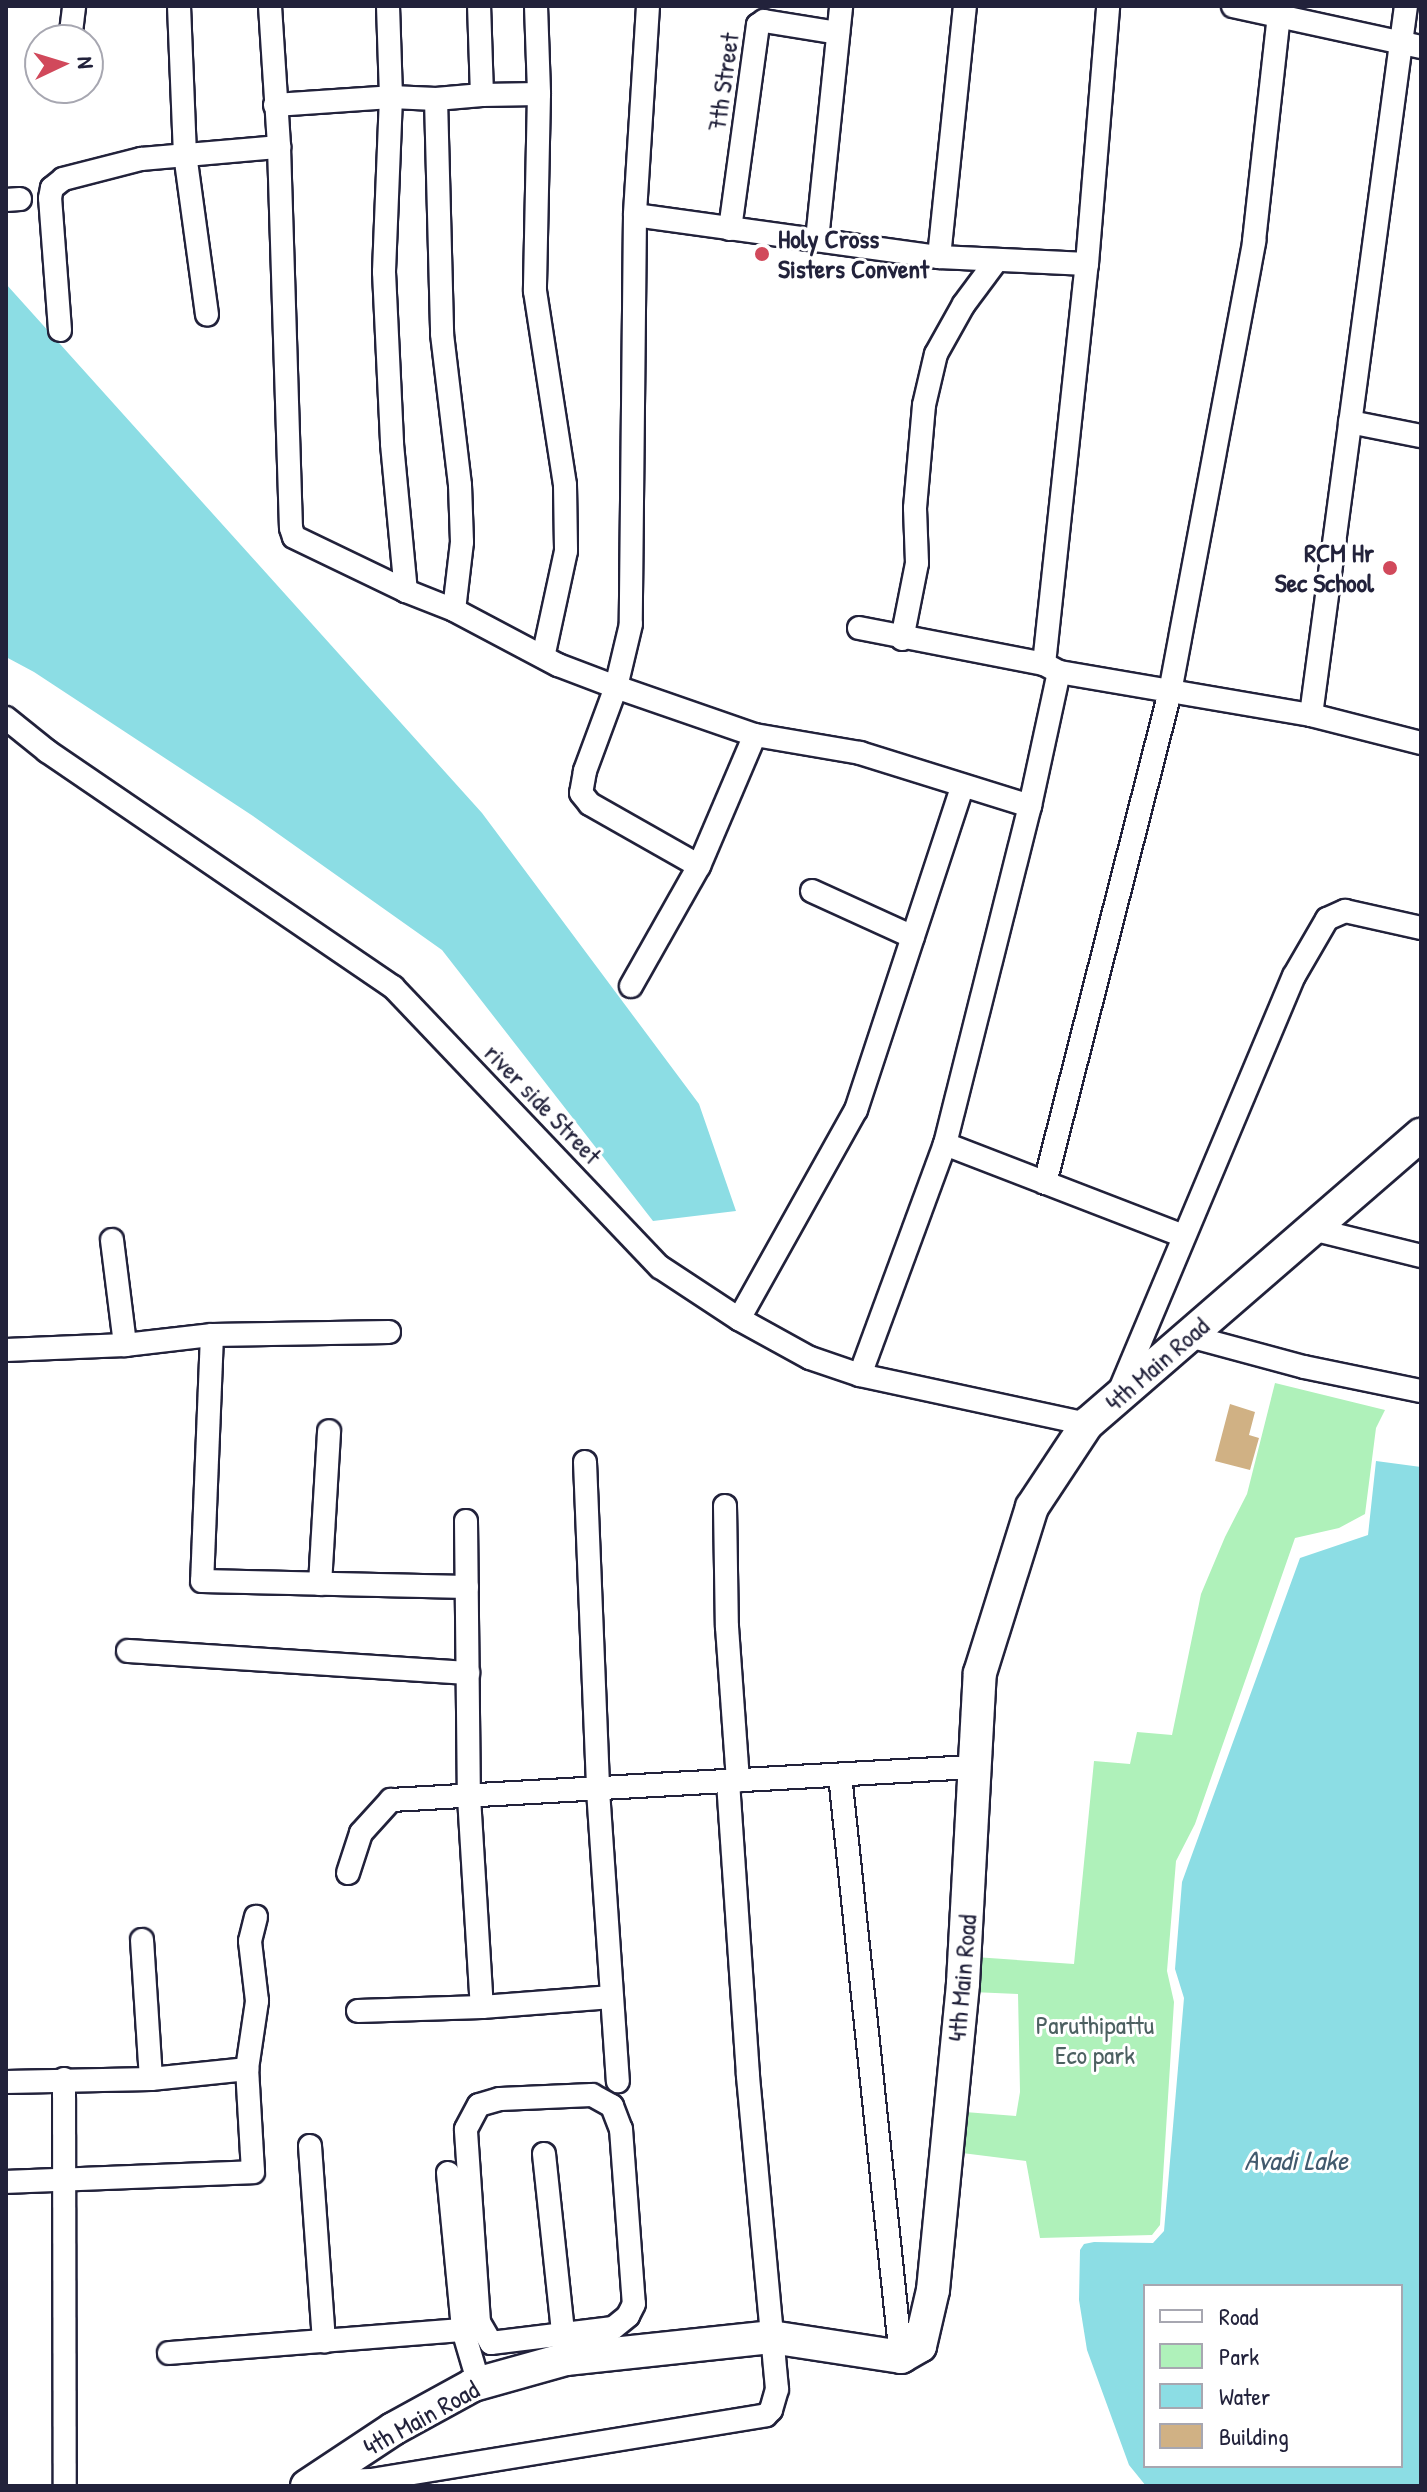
<!DOCTYPE html>
<style>
body{margin:0}
#map{position:relative;width:1427px;height:2492px;overflow:hidden;background:#fff;font-family:"Patrick Hand",sans-serif}
div>[style]{position:absolute}
[style*='--x']{left:calc(var(--x)*1px);top:calc(var(--y)*1px);width:calc(var(--w)*1px);rotate:calc(var(--a)*1deg)}
.green>*{inset:0;background:#aff1ba}
.water>*{inset:0;background:#8cdde4}
.building>*{inset:0;background:#d0b184}
.roads{filter:drop-shadow(2px 0 #22223b) drop-shadow(-2px 0 #22223b) drop-shadow(0 2px #22223b) drop-shadow(0 -2px #22223b)}
.street>*{height:22px;margin:-11px;padding:0 11px;transform-origin:11px;border-radius:11px;background:#fff}
.secondary>*{height:32px;margin:-16px;padding:0 16px;transform-origin:16px;border-radius:16px;background:#fff}
.dots>*{width:22px;height:22px;translate:-50% -50%;box-sizing:border-box;border:4px solid #fff;border-radius:50%}
span{translate:-50% -50%;white-space:nowrap;text-align:center;line-height:1.15;-webkit-text-stroke:6px #fff;paint-order:stroke}
.street-label{font-size:26px;color:#22223b}
.poi-label{font-size:26px;color:#22223b;font-weight:700}
.left{translate:0 -50%;text-align:left}
.right{translate:-100% -50%;text-align:right}
.park-label{font-size:26px;color:#4c6061}
.water-label{font-size:28px;color:#425a6e;font-style:italic}
.frame{position:absolute;inset:0;border:8px solid #22223b;pointer-events:none}
.legend{position:absolute;left:1143px;top:2284px;width:260px;height:184px;box-sizing:border-box;background:#fff;border:2px solid #a7a7b1;margin:0;padding:10px 14px;list-style:none;font-size:24px;color:#22223b}
.legend li{display:flex;align-items:center;gap:16px;height:40px}
.legend b{width:40px;border:2px solid #a7a7b1}
.north{position:absolute;left:24px;top:24px;width:80px;height:80px;box-sizing:border-box;background:#fff;border:2px solid #a7a7b1;border-radius:50%;rotate:86deg;font-size:22px;font-weight:700;line-height:32px;text-align:center;color:#22223b}
.north::after{content:'';display:block;margin:auto;width:28px;height:36px;background:#d1495b;clip-path:polygon(50% 0,100% 100%,50% 72%,0 100%)}
</style>
<div id="map">
<div class="green">
<div style="clip-path:polygon(1275px 1383px,1385px 1410px,1376px 1428px,1365px 1514px,1339px 1528px,1295px 1538px,1195px 1824px,1176px 1861px,1167px 1971px,1174px 2002px,1160px 2225px,1152px 2235px,1040px 2238px,1026px 2161px,962px 2153px,965px 2112px,1016px 2116px,1020px 2092px,1018px 1994px,972px 1992px,975px 1957px,1074px 1964px,1094px 1761px,1130px 1764px,1137px 1732px,1172px 1735px,1201px 1594px,1225px 1537px,1247px 1494px)"></div>
</div>
<div class="water">
<div style="clip-path:polygon(6px 284px,482px 813px,699px 1104px,736px 1211px,653px 1221px,442px 950px,253px 816px,34px 672px,6px 657px)"></div>
<div style="clip-path:polygon(evenodd,1376px 1461px,1421px 1467px,1421px 2486px,1146px 2486px,1129px 2465px,1087px 2350px,1079px 2300px,1080px 2250px,1084px 2244px,1094px 2242px,1153px 2243px,1164px 2231px,1184px 1998px,1175px 1969px,1182px 1882px,1300px 1558px,1368px 1535px,1376px 1461px,1145px 2286px,1401px 2286px,1401px 2466px,1145px 2466px,1145px 2286px)"></div>
</div>
<div class="building">
<div style="clip-path:polygon(1230px 1404px,1255px 1412px,1249px 1435px,1259px 1438px,1250px 1470px,1215px 1461px)"></div>
</div>
<div class="roads">
<div class="street">
<div style="--x:179;--y:6;--w:148;--a:87.7"></div>
<div style="--x:185;--y:154;--w:162;--a:82.2"></div>
<div style="--x:270;--y:6;--w:141;--a:86.3"></div>
<div style="--x:279;--y:147;--w:381;--a:88.2"></div>
<div style="--x:291;--y:528;--w:9;--a:72"></div>
<div style="--x:294;--y:537;--w:124;--a:25.7"></div>
<div style="--x:406;--y:591;--w:52;--a:21.6"></div>
<div style="--x:454;--y:610;--w:118;--a:27.9"></div>
<div style="--x:558;--y:665;--w:62;--a:20.8"></div>
<div style="--x:616;--y:687;--w:147;--a:19.1"></div>
<div style="--x:755;--y:735;--w:107;--a:9.7"></div>
<div style="--x:860;--y:753;--w:178;--a:17.3"></div>
<div style="--x:388;--y:6;--w:91;--a:88.1"></div>
<div style="--x:391;--y:97;--w:175;--a:92.3"></div>
<div style="--x:384;--y:272;--w:172;--a:87.3"></div>
<div style="--x:392;--y:444;--w:148;--a:84.6"></div>
<div style="--x:536;--y:6;--w:88;--a:88"></div>
<div style="--x:539;--y:94;--w:197;--a:91.2"></div>
<div style="--x:535;--y:291;--w:196;--a:81.2"></div>
<div style="--x:565;--y:485;--w:66;--a:89.1"></div>
<div style="--x:566;--y:551;--w:108;--a:102.2"></div>
<div style="--x:648;--y:6;--w:209;--a:93.6"></div>
<div style="--x:635;--y:215;--w:409;--a:90.6"></div>
<div style="--x:631;--y:624;--w:65;--a:103.4"></div>
<div style="--x:616;--y:687;--w:90;--a:110.3"></div>
<div style="--x:585;--y:771;--w:22;--a:100"></div>
<div style="--x:581;--y:793;--w:14;--a:51"></div>
<div style="--x:590;--y:804;--w:125;--a:29.6"></div>
<div style="--x:1233;--y:6;--w:192;--a:12.3"></div>
<div style="--x:70;--y:40;--w:34;--a:-83"></div>
<div style="--x:482;--y:95;--w:57;--a:-1"></div>
<div style="--x:436;--y:99;--w:46;--a:-5"></div>
<div style="--x:482;--y:95;--w:89;--a:-91.9"></div>
<div style="--x:275;--y:105;--w:116;--a:-3.9"></div>
<div style="--x:391;--y:97;--w:45;--a:2.5"></div>
<div style="--x:436;--y:99;--w:235;--a:88.5"></div>
<div style="--x:442;--y:334;--w:152;--a:83.2"></div>
<div style="--x:460;--y:485;--w:57;--a:88"></div>
<div style="--x:462;--y:542;--w:68;--a:96.7"></div>
<div style="--x:6;--y:200;--w:14;--a:-4"></div>
<div style="--x:635;--y:215;--w:307;--a:7.9"></div>
<div style="--x:939;--y:257;--w:148;--a:2.7"></div>
<div style="--x:730;--y:229;--w:206;--a:-82.2"></div>
<div style="--x:758;--y:25;--w:7;--a:-34"></div>
<div style="--x:764;--y:21;--w:75;--a:9.2"></div>
<div style="--x:817;--y:240;--w:235;--a:-84.1"></div>
<div style="--x:939;--y:257;--w:252;--a:-84.1"></div>
<div style="--x:60;--y:330;--w:132;--a:-94.3"></div>
<div style="--x:50;--y:198;--w:10;--a:-79"></div>
<div style="--x:52;--y:188;--w:14;--a:-39"></div>
<div style="--x:63;--y:179;--w:81;--a:-14.4"></div>
<div style="--x:141;--y:159;--w:139;--a:-5"></div>
<div style="--x:1350;--y:422;--w:72;--a:11.2"></div>
<div style="--x:859;--y:628;--w:188;--a:11"></div>
<div style="--x:1044;--y:664;--w:17;--a:28"></div>
<div style="--x:1059;--y:672;--w:256;--a:9.7"></div>
<div style="--x:1311;--y:715;--w:114;--a:14.3"></div>
<div style="--x:902;--y:639;--w:77;--a:-78.8"></div>
<div style="--x:917;--y:563;--w:55;--a:-92.1"></div>
<div style="--x:915;--y:508;--w:103;--a:-85"></div>
<div style="--x:924;--y:405;--w:52;--a:-76.8"></div>
<div style="--x:936;--y:354;--w:57;--a:-60.8"></div>
<div style="--x:964;--y:304;--w:54;--a:-53.3"></div>
<div style="--x:1044;--y:664;--w:402;--a:-83.9"></div>
<div style="--x:1087;--y:264;--w:259;--a:-85.3"></div>
<div style="--x:1311;--y:715;--w:715;--a:-82.37"></div>
<div style="--x:6;--y:718;--w:53;--a:38.8"></div>
<div style="--x:47;--y:751;--w:419;--a:34.3"></div>
<div style="--x:393;--y:987;--w:387;--a:46.4"></div>
<div style="--x:660;--y:1267;--w:95;--a:33.4"></div>
<div style="--x:739;--y:1319;--w:81;--a:28.8"></div>
<div style="--x:810;--y:1358;--w:53;--a:18.8"></div>
<div style="--x:860;--y:1375;--w:232;--a:12.2"></div>
<div style="--x:812;--y:891;--w:111;--a:24.5"></div>
<div style="--x:631;--y:986;--w:138;--a:-60.5"></div>
<div style="--x:699;--y:866;--w:142;--a:-66.9"></div>
<div style="--x:945;--y:1144;--w:255;--a:21.1"></div>
<div style="--x:1045;--y:1183;--w:507;--a:-75.72"></div>
<div style="--x:1170;--y:692;--w:459;--a:-79.4"></div>
<div style="--x:1254;--y:241;--w:236;--a:-83.7"></div>
<div style="--x:1312;--y:1229;--w:112;--a:13.9"></div>
<div style="--x:112;--y:1240;--w:106;--a:82.9"></div>
<div style="--x:739;--y:1319;--w:240;--a:-60.8"></div>
<div style="--x:856;--y:1110;--w:340;--a:-71.8"></div>
<div style="--x:212;--y:1335;--w:246;--a:92.3"></div>
<div style="--x:202;--y:1581;--w:265;--a:1.3"></div>
<div style="--x:1189;--y:1336;--w:119;--a:15.1"></div>
<div style="--x:1304;--y:1367;--w:119;--a:11.6"></div>
<div style="--x:6;--y:1350;--w:119;--a:-2.4"></div>
<div style="--x:125;--y:1345;--w:88;--a:-6.6"></div>
<div style="--x:212;--y:1335;--w:177;--a:-1"></div>
<div style="--x:860;--y:1375;--w:246;--a:-69.8"></div>
<div style="--x:945;--y:1144;--w:349;--a:-75.9"></div>
<div style="--x:1030;--y:806;--w:137;--a:-77.8"></div>
<div style="--x:1119;--y:1392;--w:451;--a:-67.2"></div>
<div style="--x:1294;--y:976;--w:66;--a:-59.9"></div>
<div style="--x:1327;--y:919;--w:20;--a:-24"></div>
<div style="--x:1345;--y:911;--w:78;--a:12.6"></div>
<div style="--x:585;--y:1462;--w:328;--a:87.7"></div>
<div style="--x:598;--y:1790;--w:292;--a:86.1"></div>
<div style="--x:725;--y:1506;--w:121;--a:89.1"></div>
<div style="--x:727;--y:1627;--w:154;--a:85.9"></div>
<div style="--x:466;--y:1521;--w:276;--a:89.4"></div>
<div style="--x:469;--y:1797;--w:210;--a:86.5"></div>
<div style="--x:320;--y:1584;--w:153;--a:-86.6"></div>
<div style="--x:128;--y:1651;--w:341;--a:3.7"></div>
<div style="--x:840;--y:1775;--w:585;--a:84.02"></div>
<div style="--x:348;--y:1873;--w:42;--a:-72"></div>
<div style="--x:361;--y:1833;--w:45;--a:-47.7"></div>
<div style="--x:391;--y:1800;--w:583;--a:-3.25"></div>
<div style="--x:142;--y:1940;--w:139;--a:86.3"></div>
<div style="--x:358;--y:2011;--w:124;--a:-1.8"></div>
<div style="--x:482;--y:2007;--w:130;--a:-4.4"></div>
<div style="--x:64;--y:2079;--w:407;--a:89.9"></div>
<div style="--x:6;--y:2082;--w:145;--a:-1.2"></div>
<div style="--x:151;--y:2079;--w:97;--a:-5.9"></div>
<div style="--x:247;--y:2069;--w:69;--a:-81.6"></div>
<div style="--x:257;--y:2001;--w:60;--a:-96.7"></div>
<div style="--x:250;--y:1941;--w:25;--a:-76"></div>
<div style="--x:592;--y:2095;--w:23;--a:29"></div>
<div style="--x:612;--y:2106;--w:25;--a:69"></div>
<div style="--x:621;--y:2129;--w:175;--a:85.8"></div>
<div style="--x:634;--y:2304;--w:13;--a:117"></div>
<div style="--x:628;--y:2316;--w:19;--a:141"></div>
<div style="--x:613;--y:2328;--w:123;--a:173"></div>
<div style="--x:491;--y:2343;--w:24;--a:-120"></div>
<div style="--x:479;--y:2322;--w:193;--a:-93.9"></div>
<div style="--x:466;--y:2129;--w:27;--a:-62"></div>
<div style="--x:479;--y:2105;--w:22;--a:-16"></div>
<div style="--x:500;--y:2099;--w:92;--a:-2.5"></div>
<div style="--x:310;--y:2146;--w:196;--a:85.9"></div>
<div style="--x:544;--y:2154;--w:197;--a:83.9"></div>
<div style="--x:448;--y:2173;--w:158;--a:84.5"></div>
<div style="--x:463;--y:2330;--w:56;--a:73.5"></div>
<div style="--x:6;--y:2182;--w:247;--a:-2.3"></div>
<div style="--x:253;--y:2172;--w:103;--a:-93.3"></div>
<div style="--x:169;--y:2353;--w:295;--a:-4.5"></div>
<div style="--x:321;--y:2477;--w:18;--a:13"></div>
<div style="--x:339;--y:2481;--w:32;--a:-2"></div>
<div style="--x:371;--y:2480;--w:400;--a:-9.3"></div>
<div style="--x:766;--y:2415;--w:7;--a:-45"></div>
<div style="--x:771;--y:2410;--w:22;--a:-74"></div>
<div style="--x:777;--y:2389;--w:315;--a:-95.3"></div>
<div style="--x:748;--y:2075;--w:294;--a:-93.9"></div>
</div>
<div class="secondary">
<div style="--x:307;--y:2486;--w:103;--a:-33.5"></div>
<div style="--x:393;--y:2429;--w:91;--a:-28.8"></div>
<div style="--x:473;--y:2385;--w:97;--a:-15.6"></div>
<div style="--x:566;--y:2359;--w:206;--a:-6.1"></div>
<div style="--x:771;--y:2337;--w:132;--a:8.7"></div>
<div style="--x:901;--y:2357;--w:22;--a:-30"></div>
<div style="--x:920;--y:2346;--w:57;--a:-76.9"></div>
<div style="--x:933;--y:2290;--w:308;--a:-84.4"></div>
<div style="--x:963;--y:1983;--w:310;--a:-86.9"></div>
<div style="--x:980;--y:1673;--w:174;--a:-72.6"></div>
<div style="--x:1032;--y:1507;--w:100;--a:-56.5"></div>
<div style="--x:1087;--y:1424;--w:442;--a:-40.9"></div>
</div>
</div>
<div class="dots">
<div style="left:762px;top:254px;background:#d1495b"></div>
<div style="left:1390px;top:568px;background:#d1495b"></div>
</div>
<div class="street-label">
<span style="left:723px;top:82px;rotate:-82deg">7th Street</span>
<span style="left:543px;top:1104px;rotate:46deg">river side Street</span>
<span style="left:1157px;top:1364px;rotate:-41deg">4th Main Road</span>
<span style="left:962px;top:1978px;rotate:-85deg">4th Main Road</span>
<span style="left:421px;top:2418px;rotate:-29deg">4th Main Road</span>
</div>
<div class="poi-label">
<span class="left" style="left:778px;top:254px">Holy Cross<br>Sisters Convent</span>
<span class="right" style="left:1374px;top:568px">RCM Hr<br>Sec School</span>
</div>
<div class="park-label">
<span style="left:1095px;top:2040px">Paruthipattu<br>Eco park</span>
</div>
<div class="water-label">
<span style="left:1296px;top:2160px">Avadi Lake</span>
</div>
<div class="frame"></div>
<ul class="legend">
<li><b style="height:10px;background:#fff"></b>Road</li>
<li><b style="height:22px;background:#aff1ba"></b>Park</li>
<li><b style="height:22px;background:#8cdde4"></b>Water</li>
<li><b style="height:22px;background:#d0b184"></b>Building</li>
</ul>
<div class="north">N</div>
</div>
